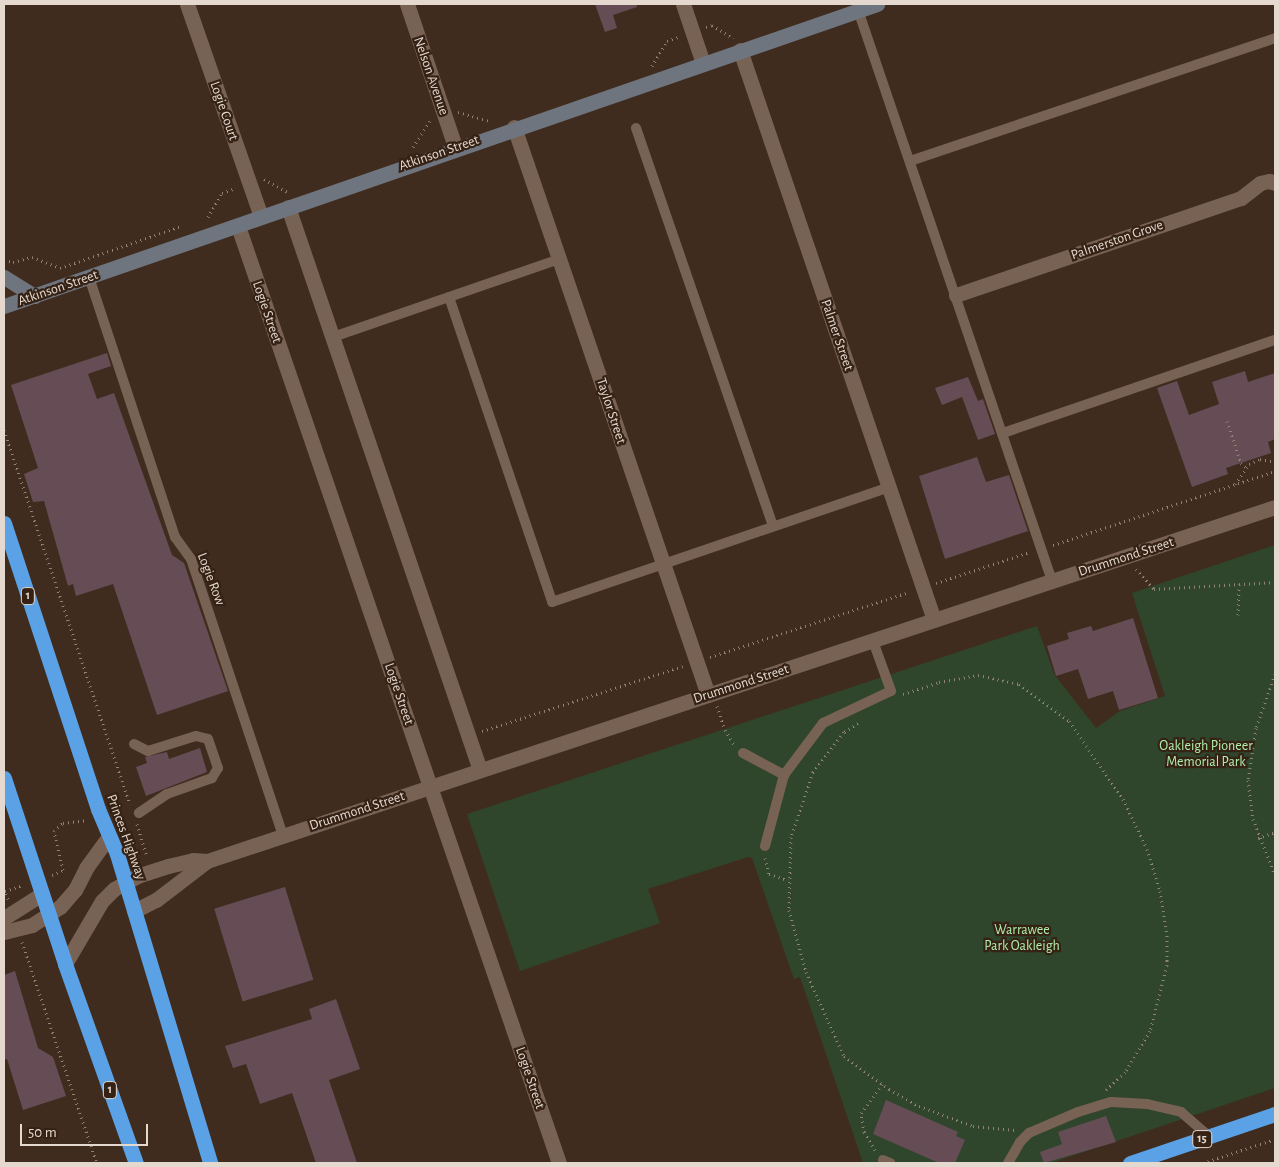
<!DOCTYPE html>
<style>
body{margin:0}
#map{position:relative;width:1279px;height:1167px;overflow:hidden;background:#3f2c1e;font-family:"Alegreya Sans",sans-serif}
div>[style]{position:absolute}
[style*='--x']{left:calc(var(--x)*1px);top:calc(var(--y)*1px);width:calc(var(--w)*1px);rotate:calc(var(--a)*1deg)}
.green>*{inset:0;background:#2f462d}
.building>*{inset:0;background:#664c55;transform-origin:0 0}
.path>*{height:3px;margin-top:-1.5px;transform-origin:0;background:repeating-linear-gradient(90deg,#918276 0 1px,transparent 0 5px)}
.lane>*{height:10px;margin:-5px;padding:0 5px;transform-origin:5px;border-radius:5px;background:#786253}
.street>*{height:15px;margin:-7.5px;padding:0 7.5px;transform-origin:7.5px;border-radius:7.5px;background:#786253}
.secondary>*{height:15px;margin:-7.5px;padding:0 7.5px;transform-origin:7.5px;border-radius:7.5px;background:#6f757f}
.highway>*{height:15px;margin:-7.5px;padding:0 7.5px;transform-origin:7.5px;border-radius:7.5px;background:#5ba1e6}
span{translate:-50% -50%;white-space:nowrap;text-align:center;line-height:1.15;-webkit-text-stroke:4.5px #352215;paint-order:stroke}
.shield-label span{padding:1px 4px;background:#352215;border:1px solid;border-radius:4px;-webkit-text-stroke-width:0}
.shield-label{font-size:12px;color:#e4d8cf;font-weight:700}
.street-label{font-size:14px;color:#e4d8cf}
.park-label{font-size:14px;color:#afefab}
.frame{position:absolute;inset:0;border:5px solid #e4d8cf;pointer-events:none}
.scale{position:absolute;left:20px;top:1124px;width:128px;height:22px;box-sizing:border-box;border:2px solid #e4d8cf;border-top:0;padding-left:6px;font-size:15px;line-height:18px;white-space:nowrap;color:#e4d8cf;-webkit-text-stroke:4px #352215;paint-order:stroke}
</style>
<div id="map">
<div class="green">
<div style="clip-path:polygon(1275px 545px,1275px 1088px,1051px 1163px,863px 1163px,800px 977px,794px 979px,752px 858px,748px 857px,648px 889px,660px 923px,520px 971px,467px 814px,1037px 626px,1054px 674px,1096px 728px,1120px 711px,1165px 696px,1132px 593px)"></div>
</div>
<div class="building">
<div style="clip-path:polygon(595px 4px,637px 4px,637px 7px,613px 15px,617px 28px,605px 32px)"></div>
<div style="clip-path:polygon(107px 353px,111px 366px,88px 374px,97px 399px,114px 393px,172px 555px,184px 563px,228px 691px,157px 715px,113px 584px,76px 596px,73px 584px,68px 586px,44px 501px,33px 502px,24px 474px,38px 468px,11px 385px)"></div>
<div style="clip-path:polygon(1245px 371px,1248px 382px,1275px 373px,1275px 439px,1268px 442px,1271px 453px,1226px 468px,1228px 474px,1192px 487px,1157px 388px,1177px 381px,1189px 415px,1219px 404px,1212px 382px)"></div>
<div style="clip-path:polygon(968px 377px,978px 401px,983px 399px,995px 434px,978px 440px,962px 397px,942px 405px,935px 388px)"></div>
<div style="clip-path:polygon(977px 457px,986px 482px,1009px 475px,1028px 531px,945px 559px,919px 476px)"></div>
<div style="clip-path:polygon(1133px 618px,1158px 698px,1119px 710px,1113px 691px,1088px 699px,1078px 669px,1056px 676px,1047px 646px,1069px 639px,1067px 633px,1091px 626px,1093px 631px)"></div>
<div style="clip-path:polygon(200px 748px,207px 772px,146px 796px,136px 767px,147px 763px,145px 757px,167px 752px,169px 759px)"></div>
<div style="left:285px;top:887px;width:97px;height:74px;rotate:73deg"></div>
<div style="clip-path:polygon(15px 971px,38px 1048px,53px 1057px,66px 1096px,23px 1110px,7px 1059px,4px 1060px,4px 975px)"></div>
<div style="clip-path:polygon(336px 999px,360px 1069px,329px 1080px,357px 1163px,316px 1163px,292px 1093px,260px 1104px,246px 1064px,233px 1068px,225px 1046px,312px 1019px,309px 1009px)"></div>
<div style="clip-path:polygon(886px 1100px,958px 1132px,956px 1136px,965px 1140px,955px 1163px,939px 1163px,873px 1134px)"></div>
<div style="clip-path:polygon(1106px 1116px,1116px 1142px,1044px 1163px,1040px 1152px,1062px 1144px,1058px 1132px)"></div>
</div>
<div class="path">
<div style="--x:706;--y:27;--w:6;--a:-18"></div>
<div style="--x:712;--y:25;--w:25;--a:32"></div>
<div style="--x:652;--y:66;--w:29;--a:-59"></div>
<div style="--x:667;--y:41;--w:12;--a:-20"></div>
<div style="--x:458;--y:112;--w:32;--a:16"></div>
<div style="--x:413;--y:147;--w:31;--a:-57"></div>
<div style="--x:264;--y:179;--w:26;--a:29"></div>
<div style="--x:208;--y:217;--w:28;--a:-60"></div>
<div style="--x:222;--y:193;--w:15;--a:-20"></div>
<div style="--x:4;--y:260;--w:9;--a:13"></div>
<div style="--x:13;--y:262;--w:20;--a:-15"></div>
<div style="--x:32;--y:257;--w:30;--a:21"></div>
<div style="--x:60;--y:268;--w:128;--a:-19.1"></div>
<div style="--x:1227;--y:421;--w:44;--a:71.6"></div>
<div style="--x:1241;--y:463;--w:6;--a:39"></div>
<div style="--x:4;--y:430;--w:395;--a:71.4"></div>
<div style="--x:1235;--y:484;--w:24;--a:-55"></div>
<div style="--x:1249;--y:464;--w:12;--a:-24"></div>
<div style="--x:1260;--y:459;--w:15;--a:11"></div>
<div style="--x:1053;--y:545;--w:234;--a:-18.4"></div>
<div style="--x:1136;--y:569;--w:27;--a:48"></div>
<div style="--x:1154;--y:589;--w:121;--a:-3.3"></div>
<div style="--x:936;--y:583;--w:99;--a:-18.3"></div>
<div style="--x:1238;--y:615;--w:31;--a:-88"></div>
<div style="--x:710;--y:657;--w:209;--a:-18.1"></div>
<div style="--x:1275;--y:674;--w:57;--a:109.4"></div>
<div style="--x:1256;--y:728;--w:53;--a:98.7"></div>
<div style="--x:1248;--y:780;--w:39;--a:83"></div>
<div style="--x:1253;--y:819;--w:60;--a:68.6"></div>
<div style="--x:903;--y:694;--w:38;--a:-18"></div>
<div style="--x:939;--y:682;--w:40;--a:-10"></div>
<div style="--x:978;--y:675;--w:42;--a:12.4"></div>
<div style="--x:1019;--y:684;--w:62;--a:36.5"></div>
<div style="--x:1069;--y:721;--w:95;--a:55.3"></div>
<div style="--x:1123;--y:799;--w:55;--a:64.4"></div>
<div style="--x:1147;--y:849;--w:44;--a:72.8"></div>
<div style="--x:1160;--y:891;--w:45;--a:81"></div>
<div style="--x:1167;--y:935;--w:30;--a:90"></div>
<div style="--x:1167;--y:965;--w:68;--a:104.4"></div>
<div style="--x:1150;--y:1031;--w:48;--a:121.4"></div>
<div style="--x:1125;--y:1072;--w:26;--a:137"></div>
<div style="--x:717;--y:706;--w:25;--a:72"></div>
<div style="--x:725;--y:730;--w:19;--a:58"></div>
<div style="--x:858;--y:723;--w:17;--a:147"></div>
<div style="--x:844;--y:732;--w:51;--a:127.8"></div>
<div style="--x:813;--y:772;--w:69;--a:108.7"></div>
<div style="--x:791;--y:837;--w:73;--a:91.6"></div>
<div style="--x:789;--y:910;--w:64;--a:74.7"></div>
<div style="--x:806;--y:972;--w:92;--a:65.7"></div>
<div style="--x:844;--y:1056;--w:56;--a:36.3"></div>
<div style="--x:889;--y:1089;--w:34;--a:30"></div>
<div style="--x:919;--y:1106;--w:58;--a:20.3"></div>
<div style="--x:973;--y:1126;--w:42;--a:5.4"></div>
<div style="--x:482;--y:731;--w:211;--a:-17.9"></div>
<div style="--x:137;--y:824;--w:34;--a:73"></div>
<div style="--x:1258;--y:838;--w:18;--a:-19"></div>
<div style="--x:765;--y:858;--w:16;--a:76"></div>
<div style="--x:769;--y:874;--w:20;--a:18"></div>
<div style="--x:52;--y:875;--w:12;--a:-24"></div>
<div style="--x:63;--y:870;--w:40;--a:-103"></div>
<div style="--x:54;--y:831;--w:12;--a:-42"></div>
<div style="--x:63;--y:823;--w:23;--a:-7"></div>
<div style="--x:8;--y:899;--w:9;--a:-111"></div>
<div style="--x:5;--y:891;--w:19;--a:-18"></div>
<div style="--x:22;--y:942;--w:233;--a:71.3"></div>
<div style="--x:875;--y:1150;--w:21;--a:-121"></div>
<div style="--x:864;--y:1132;--w:19;--a:-99"></div>
<div style="--x:861;--y:1113;--w:36;--a:-54"></div>
<div style="--x:1203;--y:1163;--w:76;--a:-18.4"></div>
</div>
<div class="lane">
<div style="--x:858;--y:10;--w:603;--a:71.23"></div>
<div style="--x:636;--y:128;--w:421;--a:71"></div>
<div style="--x:910;--y:161;--w:385;--a:-18.6"></div>
<div style="--x:89;--y:277;--w:274;--a:71.7"></div>
<div style="--x:175;--y:537;--w:27;--a:54"></div>
<div style="--x:191;--y:559;--w:292;--a:71.6"></div>
<div style="--x:449;--y:297;--w:322;--a:71.3"></div>
<div style="--x:552;--y:602;--w:356;--a:-18.8"></div>
<div style="--x:333;--y:337;--w:240;--a:-19"></div>
<div style="--x:1003;--y:433;--w:287;--a:-18.9"></div>
<div style="--x:134;--y:744;--w:16;--a:27"></div>
<div style="--x:148;--y:751;--w:50;--a:-17.4"></div>
<div style="--x:196;--y:736;--w:12;--a:14"></div>
<div style="--x:208;--y:739;--w:31;--a:71"></div>
<div style="--x:218;--y:768;--w:12;--a:121"></div>
<div style="--x:212;--y:778;--w:48;--a:160.4"></div>
<div style="--x:167;--y:794;--w:34;--a:146"></div>
<div style="--x:743;--y:753;--w:47;--a:28.2"></div>
<div style="--x:765;--y:846;--w:73;--a:-75"></div>
<div style="--x:784;--y:775;--w:65;--a:-53.1"></div>
<div style="--x:823;--y:723;--w:75;--a:-25.2"></div>
<div style="--x:891;--y:691;--w:53;--a:-109.8"></div>
<div style="--x:883;--y:1160;--w:8;--a:23"></div>
<div style="--x:1008;--y:1163;--w:24;--a:-60"></div>
<div style="--x:1020;--y:1142;--w:13;--a:-45"></div>
<div style="--x:1029;--y:1133;--w:53;--a:-23.2"></div>
<div style="--x:1078;--y:1112;--w:34;--a:-17"></div>
<div style="--x:1111;--y:1102;--w:36;--a:3"></div>
<div style="--x:1147;--y:1104;--w:35;--a:13"></div>
<div style="--x:1181;--y:1112;--w:37;--a:41"></div>
</div>
<div class="street">
<div style="--x:187;--y:4;--w:225;--a:70.8"></div>
<div style="--x:407;--y:4;--w:151;--a:71.4"></div>
<div style="--x:683;--y:4;--w:62;--a:71.3"></div>
<div style="--x:740;--y:50;--w:602;--a:71.2"></div>
<div style="--x:514;--y:127;--w:600;--a:71.14"></div>
<div style="--x:288;--y:207;--w:595;--a:71.17"></div>
<div style="--x:238;--y:226;--w:990;--a:71.09"></div>
<div style="--x:956;--y:295;--w:301;--a:-18.8"></div>
<div style="--x:1241;--y:198;--w:24;--a:-38"></div>
<div style="--x:1260;--y:183;--w:9;--a:-13"></div>
<div style="--x:1269;--y:181;--w:6;--a:18"></div>
<div style="--x:134;--y:911;--w:25;--a:-27"></div>
<div style="--x:156;--y:900;--w:64;--a:-37.4"></div>
<div style="--x:207;--y:861;--w:1125;--a:-18.34"></div>
<div style="--x:4;--y:918;--w:45;--a:-32.3"></div>
<div style="--x:4;--y:932;--w:29;--a:-14"></div>
<div style="--x:32;--y:925;--w:33;--a:-33"></div>
<div style="--x:60;--y:907;--w:23;--a:-49"></div>
<div style="--x:75;--y:890;--w:25;--a:-63"></div>
<div style="--x:86;--y:868;--w:39;--a:-54"></div>
<div style="--x:65;--y:964;--w:73;--a:-59.6"></div>
<div style="--x:102;--y:901;--w:17;--a:-45"></div>
<div style="--x:114;--y:889;--w:26;--a:-29"></div>
<div style="--x:137;--y:876;--w:33;--a:-18"></div>
<div style="--x:168;--y:866;--w:26;--a:-13"></div>
<div style="--x:193;--y:860;--w:14;--a:4"></div>
</div>
<div class="secondary">
<div style="--x:4;--y:277;--w:36;--a:32"></div>
<div style="--x:4;--y:306;--w:924;--a:-19.08"></div>
</div>
<div class="highway">
<div style="--x:4;--y:523;--w:301;--a:71.8"></div>
<div style="--x:98;--y:809;--w:49;--a:67.1"></div>
<div style="--x:117;--y:854;--w:323;--a:73.2"></div>
<div style="--x:4;--y:778;--w:196;--a:71.8"></div>
<div style="--x:65;--y:964;--w:211;--a:70.4"></div>
<div style="--x:1130;--y:1163;--w:153;--a:-18.7"></div>
</div>
<div class="shield-label">
<span style="left:28px;top:596px">1</span>
<span style="left:110px;top:1090px">1</span>
<span style="left:1202px;top:1139px">15</span>
</div>
<div class="street-label">
<span style="left:431px;top:76px;rotate:71deg">Nelson Avenue</span>
<span style="left:224px;top:111px;rotate:71deg">Logie Court</span>
<span style="left:439px;top:153px;rotate:-19deg">Atkinson Street</span>
<span style="left:1117px;top:240px;rotate:-19deg">Palmerston Grove</span>
<span style="left:58px;top:288px;rotate:-19deg">Atkinson Street</span>
<span style="left:267px;top:312px;rotate:71deg">Logie Street</span>
<span style="left:837px;top:335px;rotate:71deg">Palmer Street</span>
<span style="left:611px;top:411px;rotate:72deg">Taylor Street</span>
<span style="left:1126px;top:557px;rotate:-18deg">Drummond Street</span>
<span style="left:211px;top:579px;rotate:69deg">Logie Row</span>
<span style="left:741px;top:684px;rotate:-18deg">Drummond Street</span>
<span style="left:399px;top:694px;rotate:71deg">Logie Street</span>
<span style="left:357px;top:811px;rotate:-18deg">Drummond Street</span>
<span style="left:126px;top:837px;rotate:70deg">Princes Highway</span>
<span style="left:530px;top:1078px;rotate:71deg">Logie Street</span>
</div>
<div class="park-label">
<span style="left:1206px;top:754px">Oakleigh Pioneer<br>Memorial Park</span>
<span style="left:1022px;top:938px">Warrawee<br>Park Oakleigh</span>
</div>
<div class="frame"></div>
<div class="scale">50 m</div>
</div>
